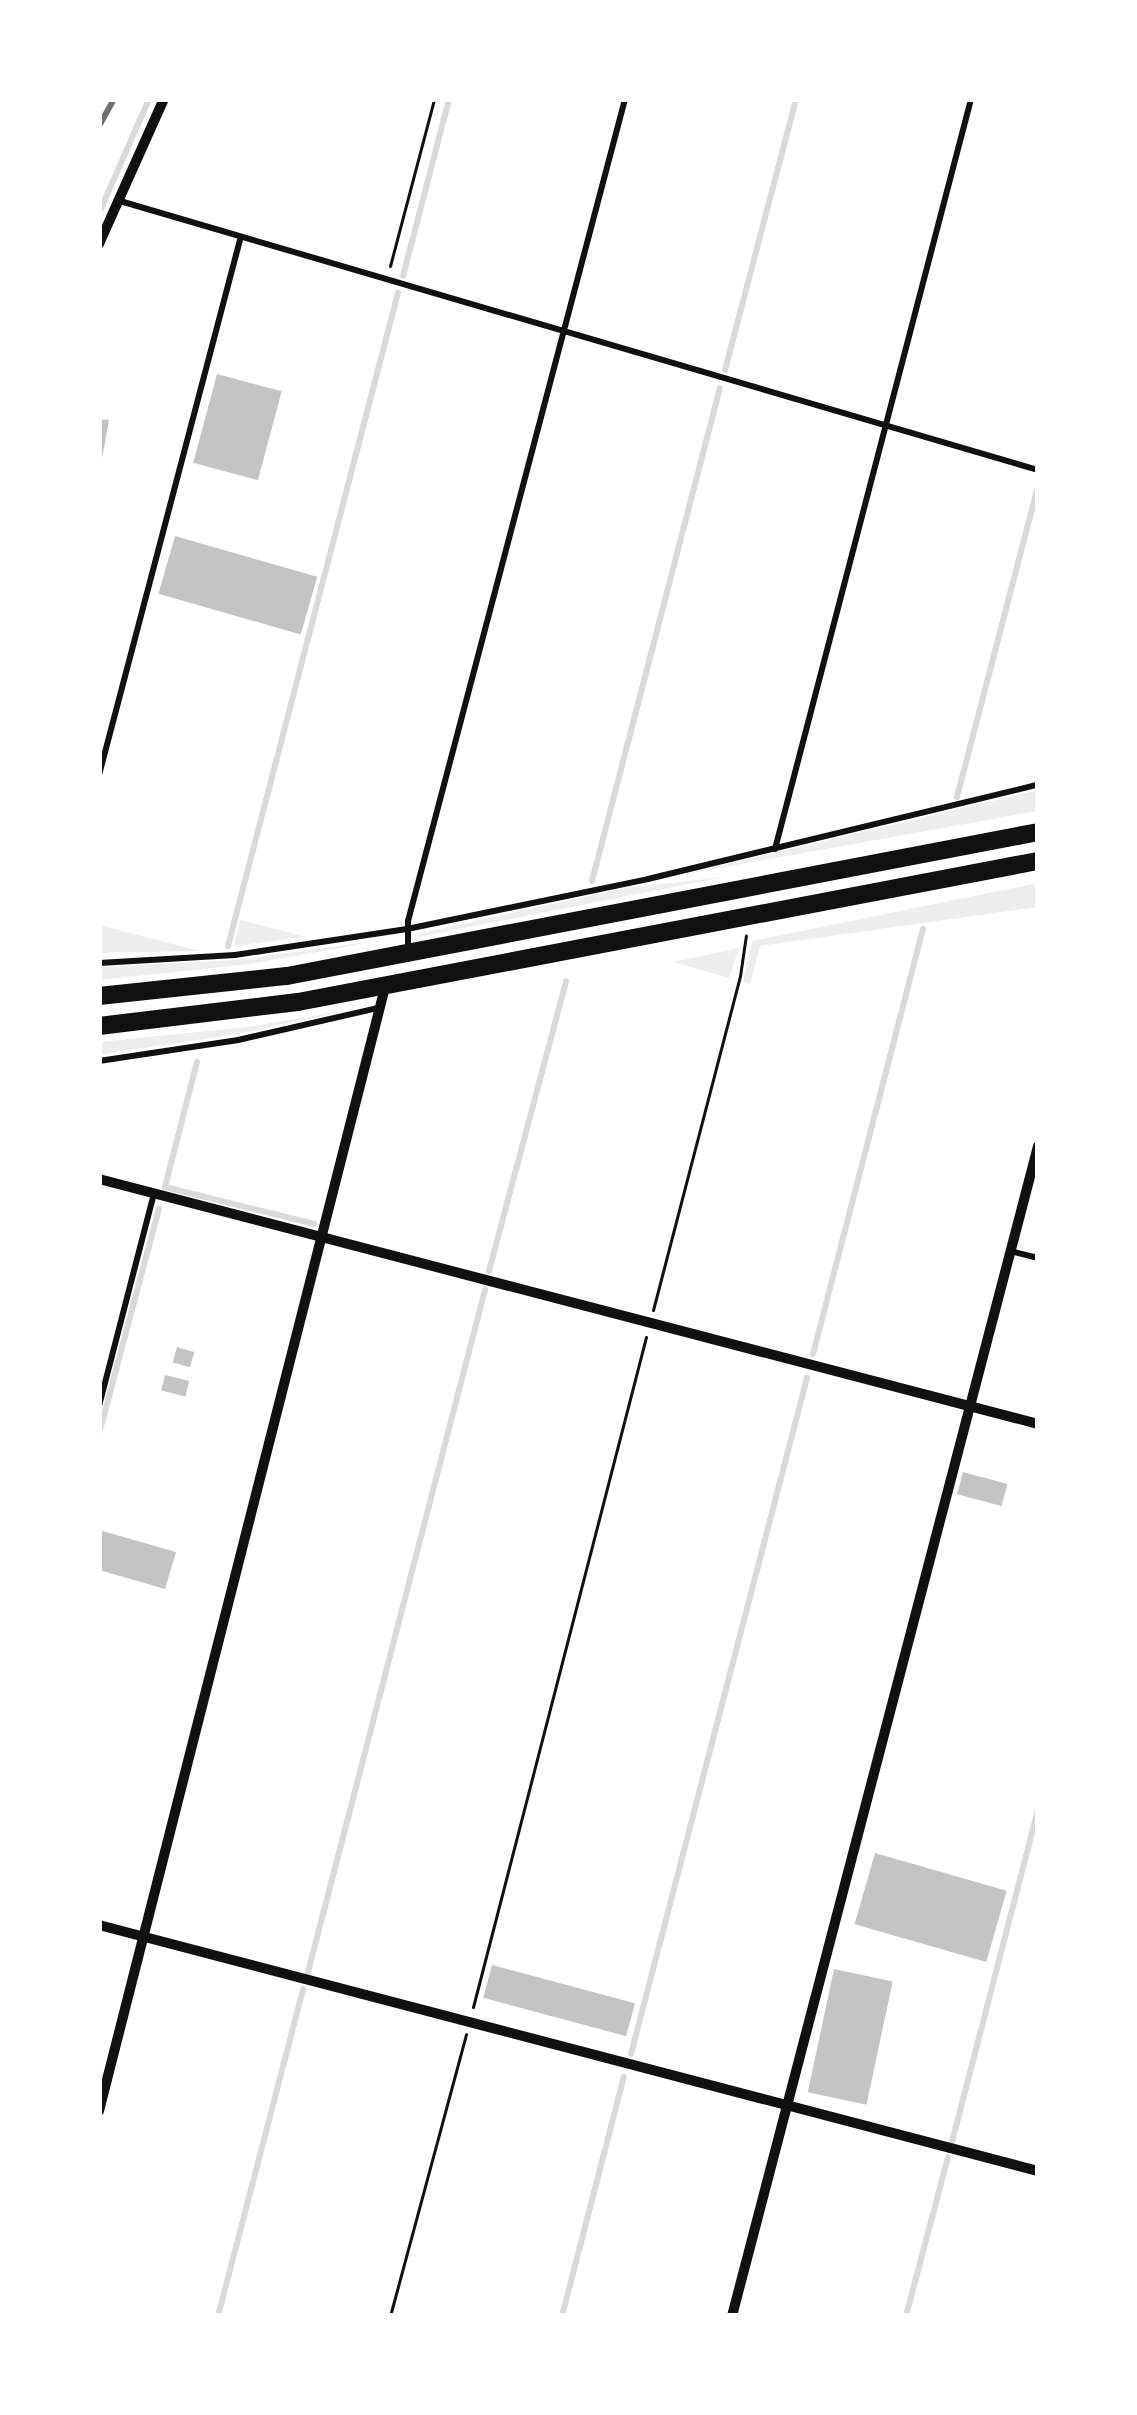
<!DOCTYPE html>
<style>
body{margin:0}
#map{position:relative;width:1137px;height:2415px;overflow:hidden;background:#fff;font-family:"Noto Sans",sans-serif}
div>[style]{position:absolute}
[style*='--x']{left:calc(var(--x)*1px);top:calc(var(--y)*1px);width:calc(var(--w)*1px);rotate:calc(var(--a)*1deg)}
.green>*{inset:0;background:#eee}
.stream>*{height:6px;margin:-3px;padding:0 3px;transform-origin:3px;border-radius:3px;background:#d9d9d9}
.building>*{inset:0;background:#c4c4c4;transform-origin:0 0}
.path>*{height:3px;margin:-1.5px;padding:0 1.5px;transform-origin:1.5px;border-radius:1.5px;background:#111}
.service>*{height:6px;margin:-3px;padding:0 3px;transform-origin:3px;border-radius:3px;background:#111}
.minor>*{height:10px;margin:-5px;padding:0 5px;transform-origin:5px;border-radius:5px;background:#111}
.trunk>*{height:18px;margin:-9px;padding:0 9px;transform-origin:9px;border-radius:9px;background:#111}
.rail>*{height:6px;margin:-3px;padding:0 3px;transform-origin:3px;border-radius:3px;background:#707070}
span{translate:-50% -50%;white-space:nowrap;text-align:center;line-height:1.15;-webkit-text-stroke:9px #fff;paint-order:stroke}
.frame{position:absolute;inset:0;border:102px solid #fff;pointer-events:none}
</style>
<div id="map">
<div class="green">
<div style="clip-path:polygon(1038px 790px,1038px 811px,681px 875px)"></div>
<div style="clip-path:polygon(724px 877px,419px 937px,417px 934px,624px 888px)"></div>
<div style="clip-path:polygon(1038px 883px,1038px 907px,760px 946px,750px 985px,743px 982px,752px 941px)"></div>
<div style="clip-path:polygon(240px 920px,306px 937px,234px 946px)"></div>
<div style="clip-path:polygon(99px 925px,200px 951px,99px 953px)"></div>
<div style="clip-path:polygon(390px 939px,250px 964px,99px 980px,99px 967px,235px 960px)"></div>
<div style="clip-path:polygon(739px 948px,729px 978px,673px 962px)"></div>
<div style="clip-path:polygon(355px 1009px,237px 1034px,99px 1055px,99px 1042px,247px 1027px)"></div>
</div>
<div class="stream">
<div style="--x:99;--y:213;--w:124;--a:-66.3"></div>
<div style="--x:403;--y:276;--w:183;--a:-75.4"></div>
<div style="--x:725;--y:370;--w:280;--a:-75.3"></div>
<div style="--x:957;--y:797;--w:320;--a:-75.4"></div>
<div style="--x:592;--y:881;--w:509;--a:-75.45"></div>
<div style="--x:228;--y:946;--w:675;--a:-75.41"></div>
<div style="--x:197;--y:1062;--w:129;--a:104.4"></div>
<div style="--x:165;--y:1187;--w:154;--a:13.9"></div>
<div style="--x:489;--y:1271;--w:300;--a:-75.1"></div>
<div style="--x:813;--y:1354;--w:439;--a:-75.5"></div>
<div style="--x:99;--y:1434;--w:233;--a:-75.1"></div>
<div style="--x:308;--y:1972;--w:705;--a:-75.45"></div>
<div style="--x:631;--y:2054;--w:699;--a:-75.41"></div>
<div style="--x:952;--y:2142;--w:343;--a:-75.5"></div>
<div style="--x:218;--y:2316;--w:338;--a:-75.4"></div>
<div style="--x:562;--y:2316;--w:247;--a:-75.5"></div>
<div style="--x:906;--y:2316;--w:164;--a:-75.2"></div>
</div>
<div class="building">
<div style="left:217px;top:374px;width:67px;height:92px;rotate:15deg"></div>
<div style="clip-path:polygon(99px 419px,109px 420px,101px 464px,99px 463px)"></div>
<div style="left:175px;top:536px;width:148px;height:60px;rotate:16deg"></div>
<div style="left:177px;top:1347px;width:18px;height:16px;rotate:16deg"></div>
<div style="left:165px;top:1375px;width:25px;height:16px;rotate:14deg"></div>
<div style="left:963px;top:1472px;width:46px;height:23px;rotate:15deg"></div>
<div style="clip-path:polygon(99px 1530px,176px 1552px,165px 1589px,99px 1570px)"></div>
<div style="left:875px;top:1853px;width:137px;height:74px;rotate:16deg"></div>
<div style="left:492px;top:1965px;width:148px;height:34px;rotate:15deg"></div>
<div style="left:834px;top:1969px;width:60px;height:126px;rotate:12deg"></div>
</div>
<div class="path">
<div style="--x:390;--y:266;--w:173;--a:-75.2"></div>
<div style="--x:653;--y:1310;--w:345;--a:-75.4"></div>
<div style="--x:740;--y:976;--w:41;--a:-81.7"></div>
<div style="--x:473;--y:2007;--w:692;--a:-75.52"></div>
<div style="--x:390;--y:2316;--w:292;--a:-74.9"></div>
</div>
<div class="service">
<div style="--x:120;--y:201;--w:957;--a:16.33"></div>
<div style="--x:99;--y:775;--w:553;--a:-75.24"></div>
<div style="--x:775;--y:849;--w:775;--a:-75.35"></div>
<div style="--x:408;--y:951;--w:30;--a:-90"></div>
<div style="--x:408;--y:921;--w:850;--a:-75.21"></div>
<div style="--x:99;--y:963;--w:136;--a:-3.4"></div>
<div style="--x:235;--y:955;--w:174;--a:-8.6"></div>
<div style="--x:407;--y:929;--w:246;--a:-11.7"></div>
<div style="--x:648;--y:879;--w:401;--a:-13.6"></div>
<div style="--x:99;--y:1061;--w:141;--a:-8.6"></div>
<div style="--x:238;--y:1040;--w:144;--a:-12.9"></div>
<div style="--x:1010;--y:1251;--w:29;--a:14"></div>
<div style="--x:99;--y:1406;--w:219;--a:-75.5"></div>
</div>
<div class="minor">
<div style="--x:99;--y:244;--w:159;--a:-65.9"></div>
<div style="--x:99;--y:1179;--w:970;--a:14.62"></div>
<div style="--x:99;--y:1925;--w:971;--a:14.68"></div>
<div style="--x:99;--y:2111;--w:1160;--a:-75.72"></div>
<div style="--x:732;--y:2316;--w:1209;--a:-75.34"></div>
</div>
<div class="trunk">
<div style="--x:99;--y:996;--w:189;--a:-6.1"></div>
<div style="--x:287;--y:976;--w:765;--a:-10.85"></div>
<div style="--x:99;--y:1026;--w:200;--a:-6.9"></div>
<div style="--x:298;--y:1002;--w:753;--a:-10.79"></div>
</div>
<div class="rail">
<div style="--x:99;--y:126;--w:31;--a:-61"></div>
</div>
<div class="frame"></div>
</div>
